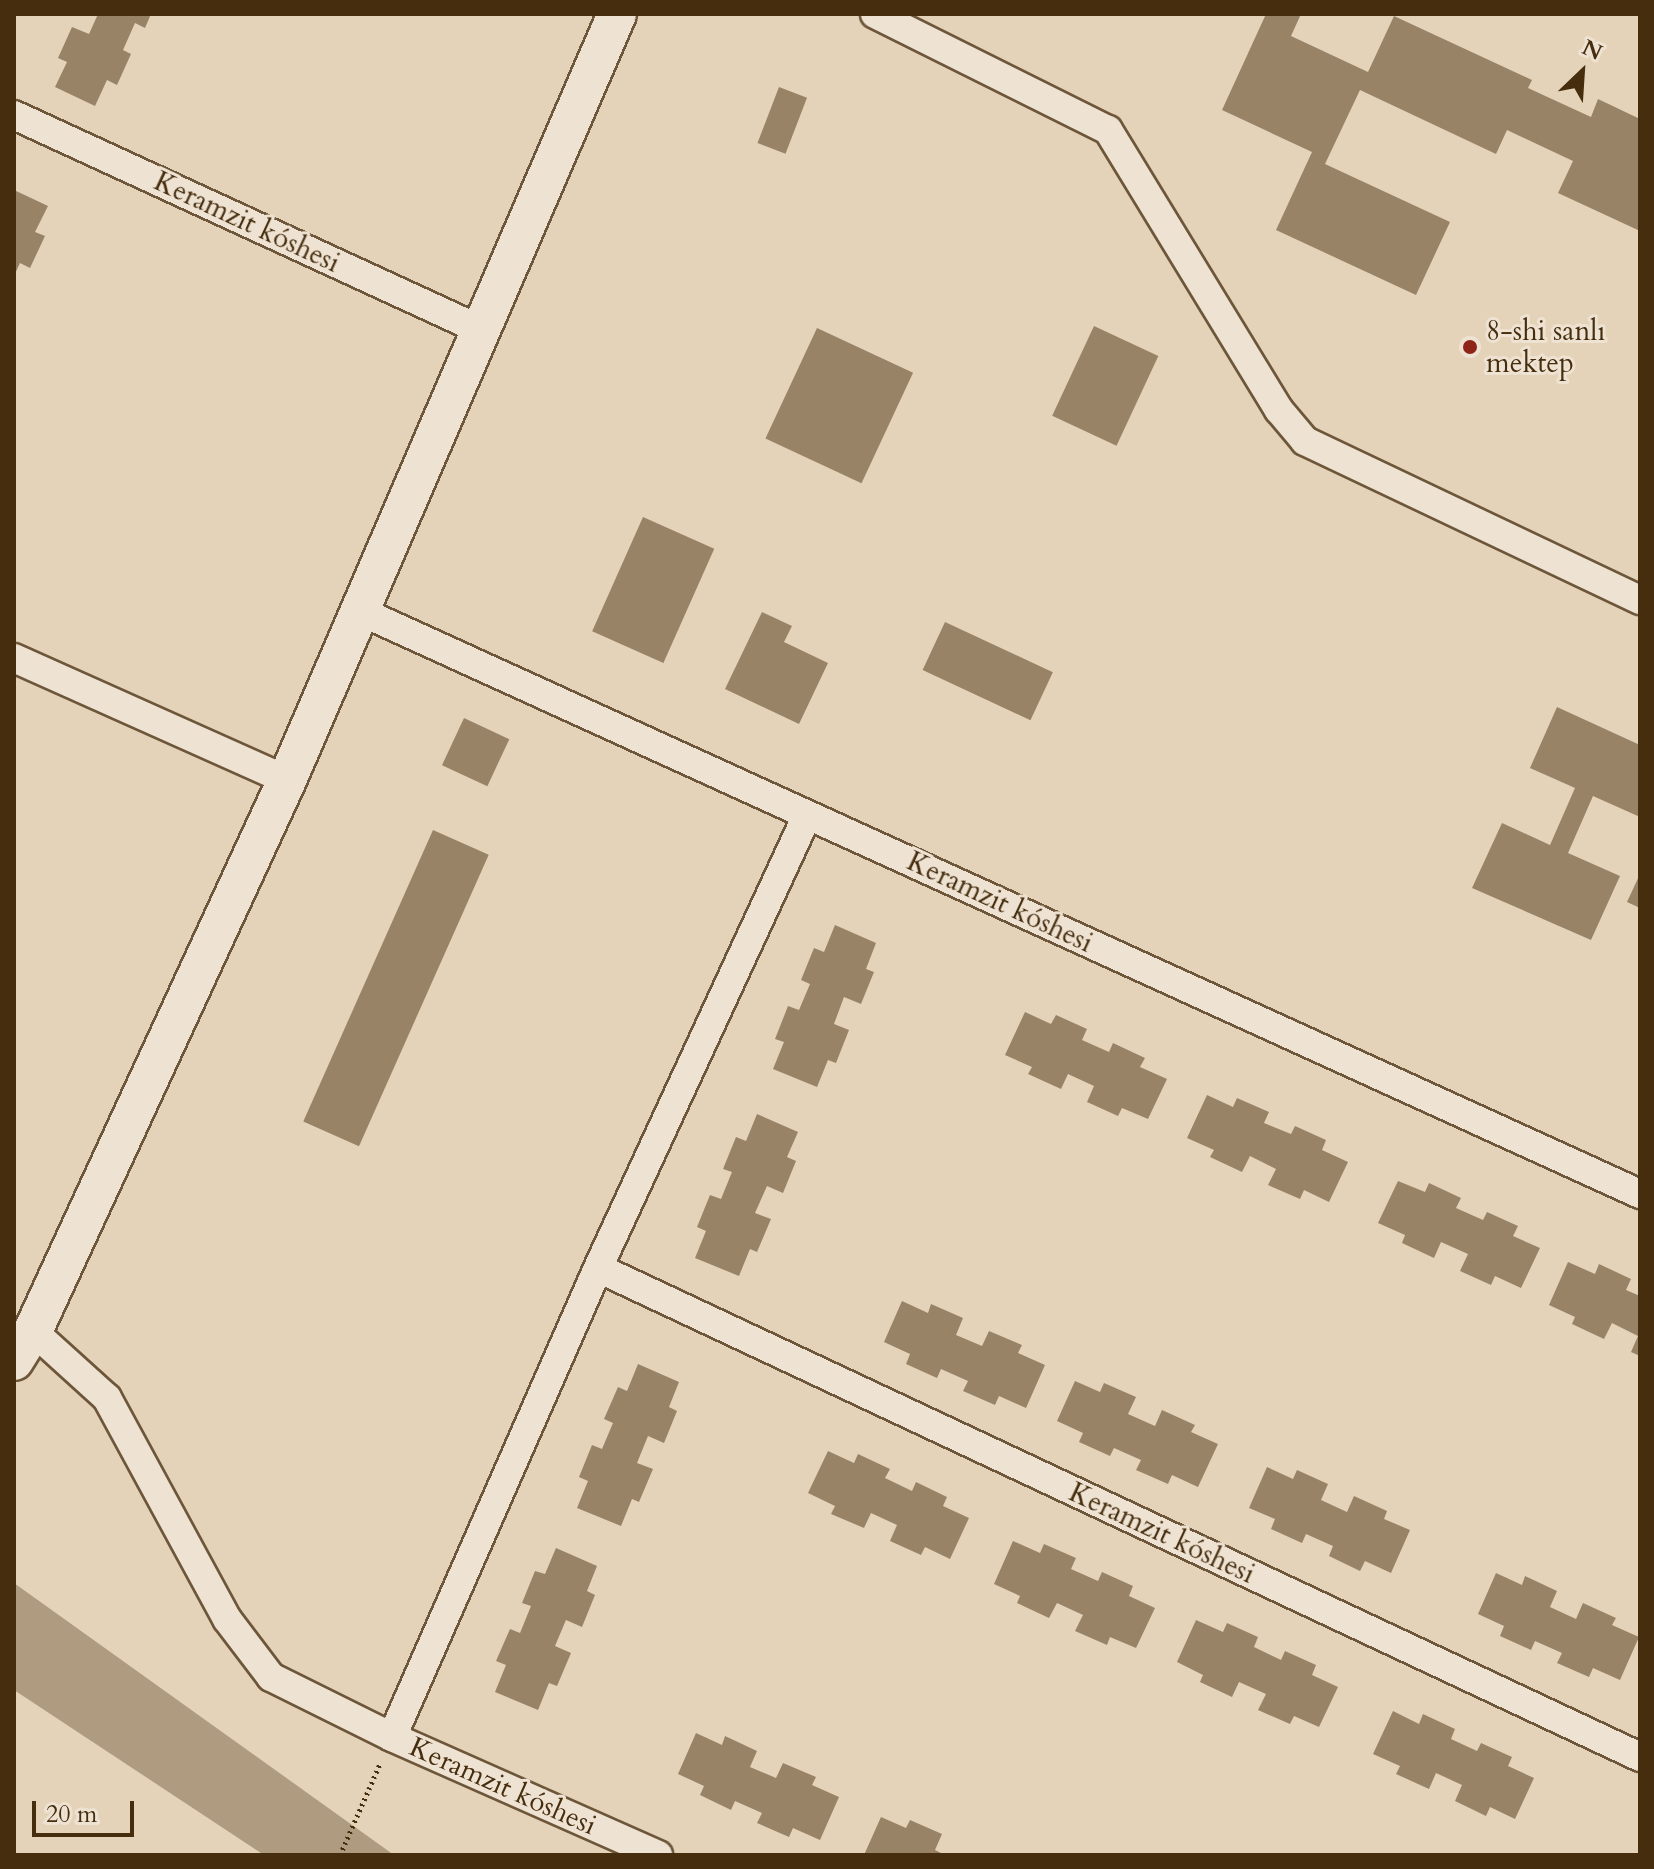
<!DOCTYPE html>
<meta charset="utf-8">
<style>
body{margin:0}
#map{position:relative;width:1654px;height:1869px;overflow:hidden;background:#e5d3b9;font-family:Cardo,serif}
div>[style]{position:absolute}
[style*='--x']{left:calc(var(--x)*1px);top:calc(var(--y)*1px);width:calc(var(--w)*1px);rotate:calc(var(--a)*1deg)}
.water>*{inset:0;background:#af9b7f}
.building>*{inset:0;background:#988367;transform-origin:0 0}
.path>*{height:5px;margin-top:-2.5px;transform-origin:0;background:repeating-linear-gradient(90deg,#452d0e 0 2px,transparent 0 6px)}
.roads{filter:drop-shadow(2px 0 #6d5639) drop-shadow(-2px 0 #6d5639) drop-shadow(0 2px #6d5639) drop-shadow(0 -2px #6d5639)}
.street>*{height:28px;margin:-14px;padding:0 14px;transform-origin:14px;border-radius:14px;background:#eee2d2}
.secondary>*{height:38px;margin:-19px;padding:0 19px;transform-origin:19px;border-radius:19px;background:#eee2d2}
.dots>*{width:22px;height:22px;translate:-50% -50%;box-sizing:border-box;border:4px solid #eee2d2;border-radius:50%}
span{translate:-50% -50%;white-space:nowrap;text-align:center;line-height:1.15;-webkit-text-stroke:6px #eee2d2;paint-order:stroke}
.street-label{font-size:28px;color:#452d0e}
.poi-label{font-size:28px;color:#452d0e}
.left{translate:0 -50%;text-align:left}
.frame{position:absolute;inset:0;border:16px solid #452d0e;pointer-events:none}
.north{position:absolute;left:1542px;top:32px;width:80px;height:80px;-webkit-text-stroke:6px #eee2d2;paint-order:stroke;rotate:25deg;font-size:22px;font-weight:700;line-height:32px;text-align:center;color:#452d0e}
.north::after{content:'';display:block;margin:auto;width:28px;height:36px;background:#452d0e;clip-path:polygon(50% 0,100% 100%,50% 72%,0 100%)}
.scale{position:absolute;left:32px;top:1801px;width:102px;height:36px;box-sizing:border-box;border:4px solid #452d0e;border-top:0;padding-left:10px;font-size:24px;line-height:28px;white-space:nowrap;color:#452d0e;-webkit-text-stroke:6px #eee2d2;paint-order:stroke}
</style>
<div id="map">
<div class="water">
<div style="clip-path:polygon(14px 1583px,394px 1855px,264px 1855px,14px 1690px)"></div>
</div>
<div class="building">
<div style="clip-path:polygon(98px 14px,151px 14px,145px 28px,135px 23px,123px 50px,131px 54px,117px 85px,107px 80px,95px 106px,55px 87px,67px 62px,58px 58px,72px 27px,89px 34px)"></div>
<div style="clip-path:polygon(1266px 14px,1301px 14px,1291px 36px,1368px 72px,1394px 16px,1532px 80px,1528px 88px,1591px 117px,1598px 99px,1640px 119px,1640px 231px,1558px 193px,1573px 161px,1507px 130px,1496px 154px,1360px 90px,1325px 164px,1450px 222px,1416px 295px,1276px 230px,1312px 152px,1222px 110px)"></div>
<div style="left:779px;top:87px;width:30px;height:60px;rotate:21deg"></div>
<div style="clip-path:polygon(14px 190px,48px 206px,35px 232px,45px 236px,30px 268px,20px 263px,14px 276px)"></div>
<div style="left:1094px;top:326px;width:71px;height:99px;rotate:25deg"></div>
<div style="left:817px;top:328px;width:106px;height:122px;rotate:25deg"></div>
<div style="left:643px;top:517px;width:78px;height:125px;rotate:24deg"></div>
<div style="clip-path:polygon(762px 612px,792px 626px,784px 642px,828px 663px,799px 724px,725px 689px)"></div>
<div style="left:945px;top:622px;width:119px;height:53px;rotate:25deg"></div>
<div style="clip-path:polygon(1557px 707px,1640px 745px,1640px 817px,1593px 796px,1568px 853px,1620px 876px,1591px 940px,1472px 888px,1502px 823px,1550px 845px,1575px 788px,1530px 768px)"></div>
<div style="left:464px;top:718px;width:50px;height:52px;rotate:25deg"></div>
<div style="left:433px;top:830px;width:61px;height:319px;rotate:24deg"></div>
<div style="clip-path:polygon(1640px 874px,1640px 908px,1627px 902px)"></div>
<div style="clip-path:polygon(835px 925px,876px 943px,866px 969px,874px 972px,861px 1004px,844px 997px,834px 1024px,849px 1030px,836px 1063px,828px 1060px,817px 1087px,773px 1069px,784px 1042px,775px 1039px,788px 1006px,799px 1010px,810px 984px,801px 980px,814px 948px,824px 952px)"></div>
<div style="clip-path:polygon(1025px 1012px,1051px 1024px,1056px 1015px,1087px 1029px,1082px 1040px,1109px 1052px,1113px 1043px,1145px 1058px,1140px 1067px,1167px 1079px,1148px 1119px,1122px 1108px,1118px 1116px,1087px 1102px,1094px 1086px,1068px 1074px,1061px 1089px,1028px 1074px,1032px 1067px,1005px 1055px)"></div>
<div style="clip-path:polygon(1207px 1095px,1233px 1107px,1237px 1098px,1269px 1112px,1264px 1123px,1291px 1134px,1295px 1126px,1326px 1140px,1322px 1150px,1348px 1162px,1329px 1202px,1304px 1190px,1300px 1199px,1268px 1185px,1276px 1169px,1250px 1156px,1242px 1172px,1210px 1157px,1214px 1150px,1187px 1138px)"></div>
<div style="clip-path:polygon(757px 1114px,798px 1132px,787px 1157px,796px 1161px,783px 1193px,767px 1186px,755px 1213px,771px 1219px,757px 1252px,750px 1249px,739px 1276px,695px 1258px,706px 1231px,697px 1227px,710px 1195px,721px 1199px,732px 1172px,723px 1169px,736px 1137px,746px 1141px)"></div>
<div style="clip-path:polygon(1398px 1181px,1425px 1192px,1429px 1183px,1461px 1198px,1456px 1208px,1483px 1220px,1487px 1212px,1518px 1226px,1513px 1236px,1540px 1248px,1521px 1288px,1495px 1276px,1491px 1285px,1460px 1271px,1468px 1254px,1441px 1242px,1434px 1258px,1402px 1243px,1405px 1235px,1378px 1223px)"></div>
<div style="clip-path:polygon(1568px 1262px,1595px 1274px,1599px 1264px,1631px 1279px,1626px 1290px,1640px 1296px,1640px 1356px,1631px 1352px,1638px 1336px,1612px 1323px,1604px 1339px,1572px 1324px,1575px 1317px,1549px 1305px)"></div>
<div style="clip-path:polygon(902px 1301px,928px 1313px,931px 1304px,963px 1318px,956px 1335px,982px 1346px,989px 1331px,1022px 1345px,1018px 1353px,1045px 1365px,1026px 1408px,999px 1396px,995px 1405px,963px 1391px,968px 1381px,941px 1369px,937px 1378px,906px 1364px,910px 1354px,884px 1342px)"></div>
<div style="clip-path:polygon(638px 1364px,679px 1382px,669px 1407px,677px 1411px,664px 1443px,648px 1436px,637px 1463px,653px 1469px,639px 1502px,632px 1499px,621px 1526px,577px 1508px,588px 1481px,579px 1477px,592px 1445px,602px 1449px,613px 1423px,604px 1419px,618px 1387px,627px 1391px)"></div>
<div style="clip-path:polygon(1075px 1381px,1100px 1392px,1104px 1383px,1136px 1397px,1128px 1414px,1155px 1426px,1162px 1410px,1195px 1425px,1191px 1432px,1218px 1444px,1198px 1487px,1172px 1475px,1168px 1484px,1136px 1470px,1141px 1460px,1114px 1448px,1110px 1456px,1079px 1442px,1083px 1433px,1057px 1421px)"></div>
<div style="clip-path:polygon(828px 1451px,854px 1463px,858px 1454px,890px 1469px,885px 1478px,912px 1491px,916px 1482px,947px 1497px,943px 1506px,969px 1518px,950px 1559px,925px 1547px,921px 1555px,890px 1541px,897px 1525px,871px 1513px,864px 1528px,831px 1514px,835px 1506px,808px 1493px)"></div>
<div style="clip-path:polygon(1267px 1467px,1293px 1479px,1297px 1470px,1328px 1484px,1321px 1500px,1347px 1512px,1354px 1496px,1387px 1511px,1384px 1519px,1410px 1530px,1391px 1573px,1365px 1561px,1360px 1571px,1329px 1556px,1333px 1546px,1306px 1534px,1302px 1543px,1271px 1529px,1275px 1519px,1249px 1508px)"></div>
<div style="clip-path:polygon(1013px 1541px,1040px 1553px,1044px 1544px,1076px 1558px,1071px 1569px,1098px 1581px,1102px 1572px,1133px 1586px,1129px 1596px,1155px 1608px,1136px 1648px,1110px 1637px,1107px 1645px,1075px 1631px,1083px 1615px,1057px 1603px,1049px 1618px,1017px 1603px,1020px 1596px,994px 1584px)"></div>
<div style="clip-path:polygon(556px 1548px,597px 1566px,587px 1591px,595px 1595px,582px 1627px,566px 1620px,555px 1646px,571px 1653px,557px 1686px,549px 1683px,538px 1710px,495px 1692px,506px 1665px,496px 1661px,510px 1629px,520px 1633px,531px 1606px,522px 1603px,535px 1571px,545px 1574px)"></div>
<div style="clip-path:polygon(1496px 1573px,1522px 1585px,1525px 1576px,1557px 1591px,1550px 1607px,1576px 1619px,1583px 1603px,1616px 1618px,1612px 1625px,1639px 1637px,1620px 1680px,1593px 1668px,1589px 1677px,1557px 1663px,1562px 1653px,1535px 1641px,1531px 1650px,1500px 1636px,1504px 1626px,1478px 1614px)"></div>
<div style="clip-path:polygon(1196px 1620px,1223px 1632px,1227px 1623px,1258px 1637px,1254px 1647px,1281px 1660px,1285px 1651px,1316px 1665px,1312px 1675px,1338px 1687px,1319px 1727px,1294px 1716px,1290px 1724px,1258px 1710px,1266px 1694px,1239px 1682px,1232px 1697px,1200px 1682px,1203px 1675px,1177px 1662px)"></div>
<div style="clip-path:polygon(1393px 1711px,1419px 1724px,1423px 1714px,1455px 1729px,1451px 1739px,1477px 1751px,1481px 1743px,1512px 1757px,1508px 1766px,1534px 1778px,1515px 1819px,1490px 1807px,1486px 1816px,1455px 1801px,1462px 1785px,1436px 1773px,1429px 1789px,1396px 1774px,1400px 1766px,1373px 1754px)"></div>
<div style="clip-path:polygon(696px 1733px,722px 1745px,725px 1736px,757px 1751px,750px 1767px,776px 1778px,783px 1763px,816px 1777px,812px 1785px,839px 1797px,820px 1840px,793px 1828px,789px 1837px,757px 1823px,762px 1813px,735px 1801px,731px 1810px,700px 1795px,704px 1786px,678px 1774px)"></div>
<div style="clip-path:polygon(881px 1817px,906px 1828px,910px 1820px,942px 1834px,935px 1850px,945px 1855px,864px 1855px)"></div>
</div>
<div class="path">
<div style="--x:340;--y:1855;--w:99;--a:-66.3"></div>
</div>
<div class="roads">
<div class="street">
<div style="--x:875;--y:14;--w:260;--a:26.5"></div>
<div style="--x:1108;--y:130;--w:328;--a:58.6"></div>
<div style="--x:1279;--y:410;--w:40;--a:50"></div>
<div style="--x:1305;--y:441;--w:371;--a:25.4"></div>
<div style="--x:14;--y:115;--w:514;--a:24.72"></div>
<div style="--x:360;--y:611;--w:1407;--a:24.49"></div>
<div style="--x:14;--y:658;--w:299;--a:24.1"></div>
<div style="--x:598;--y:1268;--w:1151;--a:25.14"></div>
<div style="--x:33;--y:1331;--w:100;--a:42.2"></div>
<div style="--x:107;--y:1398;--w:251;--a:61.5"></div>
<div style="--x:227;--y:1619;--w:73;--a:52.8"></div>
<div style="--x:271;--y:1677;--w:135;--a:26.4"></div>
<div style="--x:392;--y:1737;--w:291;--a:23.9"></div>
<div style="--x:392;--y:1737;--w:512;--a:-66.29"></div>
<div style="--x:598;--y:1268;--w:499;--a:-65.2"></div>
</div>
<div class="secondary">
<div style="--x:14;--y:1361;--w:36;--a:-58"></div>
<div style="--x:33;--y:1331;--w:607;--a:-65.25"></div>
<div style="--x:287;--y:780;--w:834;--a:-66.69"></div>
</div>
</div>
<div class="dots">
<div style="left:1470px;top:347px;background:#8f2418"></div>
</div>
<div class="street-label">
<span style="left:247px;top:222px;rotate:25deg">Keramzit kóshesi</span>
<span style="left:1000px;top:902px;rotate:25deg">Keramzit kóshesi</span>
<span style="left:1162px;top:1533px;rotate:25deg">Keramzit kóshesi</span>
<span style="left:503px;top:1786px;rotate:24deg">Keramzit kóshesi</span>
</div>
<div class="poi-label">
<span class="left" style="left:1486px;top:347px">8-shi sanlı<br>mektep</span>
</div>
<div class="frame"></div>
<div class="north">N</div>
<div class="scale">20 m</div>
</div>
